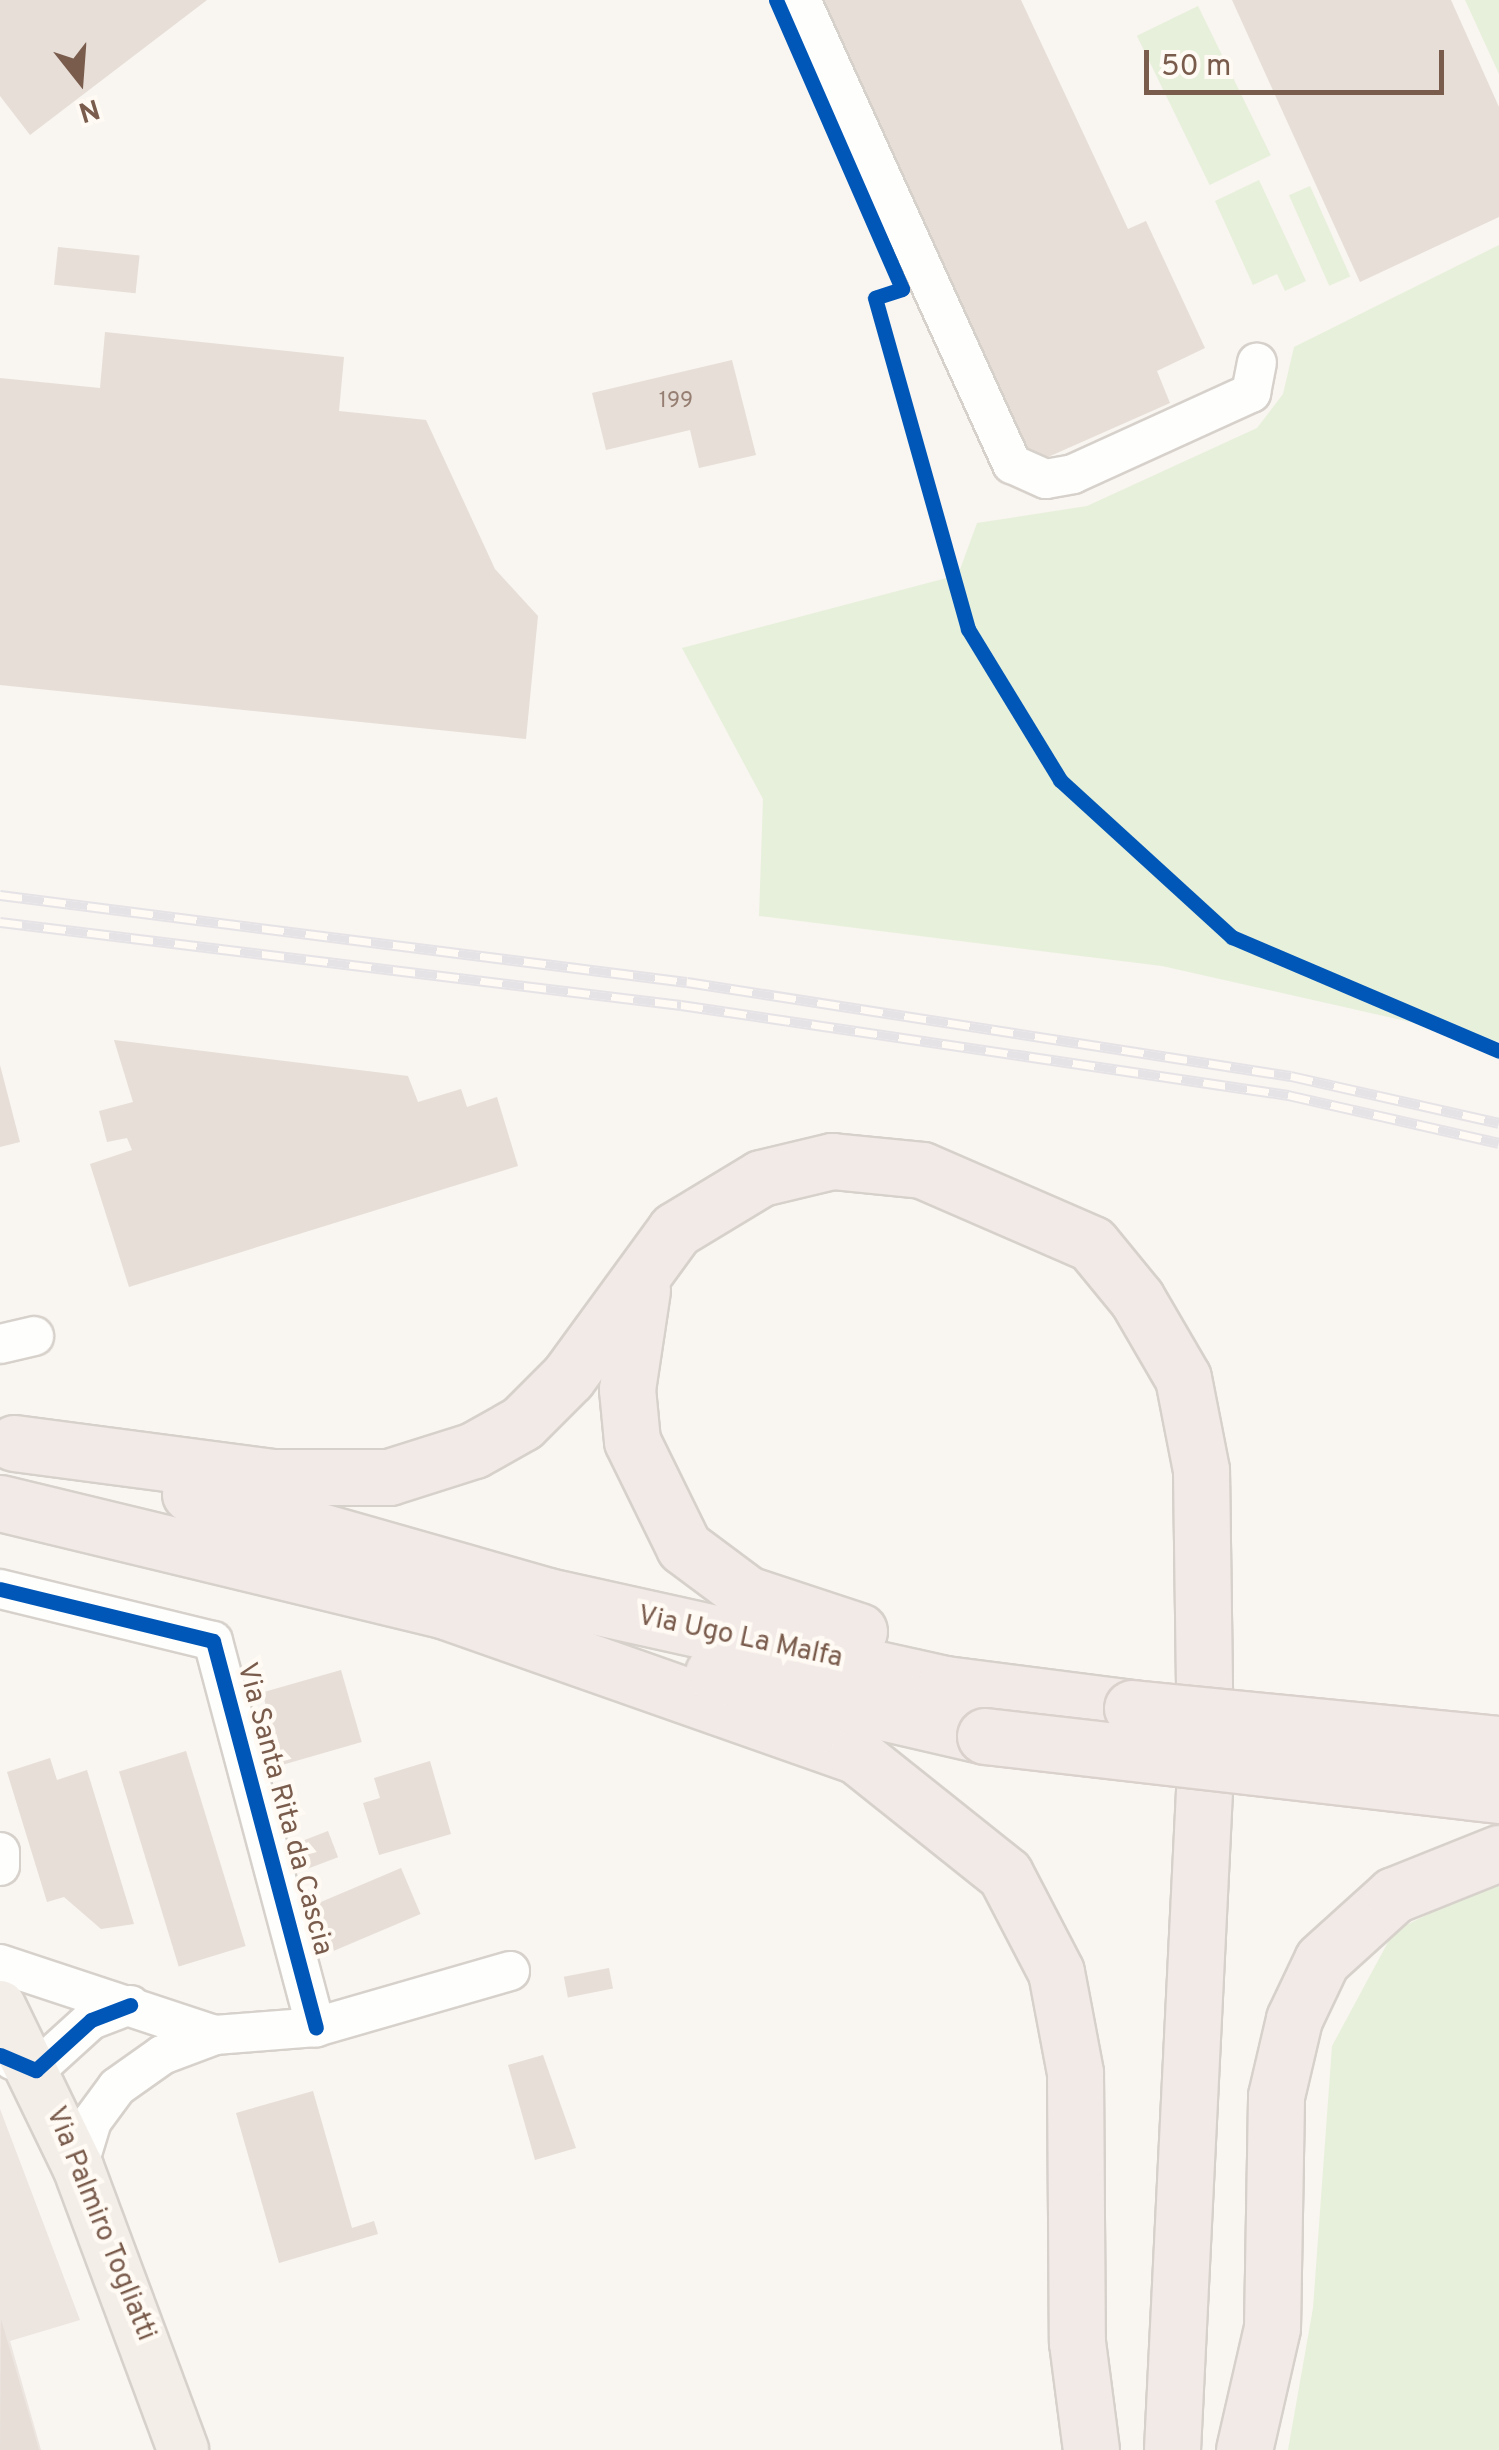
<!DOCTYPE html>
<style>
body{margin:0}
#map{position:relative;width:1499px;height:2450px;overflow:hidden;background:#f9f5f0;font-family:Overpass,sans-serif}
div>[style]{position:absolute}
[style*='--x']{left:calc(var(--x)*1px);top:calc(var(--y)*1px);width:calc(var(--w)*1px);rotate:calc(var(--a)*1deg)}
.industrial>*{inset:0;background:#ede5e0}
.green>*{inset:0;background:#e7f0db;transform-origin:0 0}
.building>*{inset:0;background:#e6ded7;transform-origin:0 0}
.roads{filter:drop-shadow(2px 0 #d7d1cb) drop-shadow(-2px 0 #d7d1cb) drop-shadow(0 2px #d7d1cb) drop-shadow(0 -2px #d7d1cb)}
.minor>*{height:38px;margin:-19px;padding:0 19px;transform-origin:19px;border-radius:19px;background:#fefefd}
.major>*{height:50px;margin:-25px;padding:0 25px;transform-origin:25px;border-radius:25px;background:#f3eee8}
.highway>*{height:55px;margin:-27.5px;padding:0 27.5px;transform-origin:27.5px;border-radius:27.5px;background:#f2eae7}
.rail>*{height:11px;margin-top:-5.5px;transform-origin:0;background:repeating-linear-gradient(90deg,#fffaf3 0 22px,#e6e3e7 0 44px);box-sizing:border-box;border-block:2px solid #e6e3e7}
.bridges{filter:drop-shadow(2px 0 #dad1cc) drop-shadow(-2px 0 #dad1cc) drop-shadow(0 2px #dad1cc) drop-shadow(0 -2px #dad1cc)}
.highway-bridge>*{height:55px;margin:-27.5px;padding:0 27.5px;transform-origin:27.5px;border-radius:27.5px;background:#f2eae7}
.cycleway>*{height:15px;margin:-7.5px;padding:0 7.5px;transform-origin:7.5px;border-radius:7.5px;background:#0057b8}
span{translate:-50% -50%;white-space:nowrap;text-align:center;line-height:1.15;-webkit-text-stroke:9px #fffaf3;paint-order:stroke}
.number-label{font-size:22px;color:#977e72}
.number-label span{-webkit-text-stroke-width:0}
.street-label{font-size:28px;color:#7a5c4d}
.north{position:absolute;left:30px;top:30px;width:100px;height:100px;-webkit-text-stroke:8px #fffaf3;paint-order:stroke;rotate:163deg;font-size:28px;font-weight:700;line-height:40px;text-align:center;color:#7a5c4d}
.north::after{content:'';display:block;margin:auto;width:35px;height:45px;background:#7a5c4d;clip-path:polygon(50% 0,100% 100%,50% 72%,0 100%)}
.scale{position:absolute;left:1144px;top:50px;width:300px;height:45px;box-sizing:border-box;border:5px solid #7a5c4d;border-top:0;padding-left:12px;font-size:30px;line-height:35px;white-space:nowrap;color:#7a5c4d;-webkit-text-stroke:8px #fffaf3;paint-order:stroke}
</style>
<div id="map">
<div class="industrial">
<div style="clip-path:polygon(0 2109px,80px 2320px,10px 2341px,41px 2450px,0 2450px)"></div>
</div>
<div class="green">
<div style="clip-path:polygon(1465px 0,1499px 0,1499px 74px)"></div>
<div style="left:1198px;top:6px;width:166px;height:68px;rotate:64deg"></div>
<div style="clip-path:polygon(1259px 180px,1306px 281px,1285px 291px,1277px 274px,1253px 285px,1215px 201px)"></div>
<div style="left:1310px;top:186px;width:99px;height:23px;rotate:66deg"></div>
<div style="clip-path:polygon(1499px 245px,1499px 1042px,1162px 966px,759px 916px,763px 799px,682px 648px,958px 575px,977px 523px,1087px 506px,1257px 428px,1283px 394px,1294px 347px)"></div>
<div style="clip-path:polygon(1499px 1879px,1499px 2450px,1288px 2450px,1313px 2308px,1332px 2046px,1394px 1931px)"></div>
</div>
<div class="building">
<div style="clip-path:polygon(0 0,207px 0,30px 135px,0 96px)"></div>
<div style="clip-path:polygon(822px 0,1021px 0,1128px 229px,1146px 221px,1205px 348px,1157px 371px,1170px 403px,1048px 457px,1022px 447px)"></div>
<div style="clip-path:polygon(1232px 0,1451px 0,1499px 107px,1499px 217px,1360px 282px)"></div>
<div style="left:58px;top:247px;width:82px;height:38px;rotate:6deg"></div>
<div style="clip-path:polygon(105px 332px,344px 357px,339px 411px,426px 420px,495px 569px,538px 616px,526px 739px,0 685px,0 378px,100px 388px)"></div>
<div style="clip-path:polygon(732px 360px,756px 455px,699px 468px,690px 430px,606px 450px,592px 393px)"></div>
<div style="clip-path:polygon(114px 1040px,408px 1076px,418px 1102px,461px 1089px,467px 1107px,497px 1097px,518px 1166px,129px 1287px,90px 1164px,132px 1150px,127px 1138px,107px 1142px,99px 1111px,133px 1102px)"></div>
<div style="clip-path:polygon(0 1065px,20px 1142px,0 1147px)"></div>
<div style="left:341px;top:1670px;width:75px;height:82px;rotate:74deg"></div>
<div style="left:186px;top:1751px;width:204px;height:70px;rotate:73deg"></div>
<div style="clip-path:polygon(50px 1758px,57px 1780px,87px 1770px,134px 1924px,101px 1929px,64px 1897px,47px 1902px,7px 1772px)"></div>
<div style="clip-path:polygon(430px 1761px,451px 1834px,379px 1855px,363px 1803px,380px 1798px,374px 1778px)"></div>
<div style="left:328px;top:1831px;width:28px;height:32px;rotate:69deg"></div>
<div style="left:401px;top:1868px;width:50px;height:94px;rotate:67deg"></div>
<div style="left:609px;top:1968px;width:21px;height:46px;rotate:79deg"></div>
<div style="clip-path:polygon(543px 2055px,576px 2148px,535px 2160px,508px 2065px)"></div>
<div style="clip-path:polygon(313px 2091px,352px 2228px,374px 2221px,378px 2234px,279px 2263px,236px 2113px)"></div>
<div style="clip-path:polygon(1px 2319px,32px 2425px,39px 2450px,0 2450px)"></div>
</div>
<div class="roads">
<div class="minor">
<div style="--x:801;--y:0;--w:510;--a:65.55"></div>
<div style="--x:1012;--y:464;--w:37;--a:24"></div>
<div style="--x:1046;--y:479;--w:27;--a:-10"></div>
<div style="--x:1073;--y:474;--w:196;--a:-24.5"></div>
<div style="--x:1251;--y:393;--w:31;--a:-79"></div>
<div style="--x:0;--y:1344;--w:35;--a:-13"></div>
<div style="--x:0;--y:1589;--w:219;--a:13.7"></div>
<div style="--x:213;--y:1641;--w:400;--a:75.1"></div>
<div style="--x:0;--y:1852;--w:14;--a:90"></div>
<div style="--x:0;--y:1964;--w:226;--a:18.3"></div>
<div style="--x:12;--y:2060;--w:26;--a:23"></div>
<div style="--x:36;--y:2070;--w:74;--a:-42.3"></div>
<div style="--x:91;--y:2020;--w:42;--a:-21"></div>
<div style="--x:78;--y:2167;--w:48;--a:-73.1"></div>
<div style="--x:92;--y:2121;--w:42;--a:-53.7"></div>
<div style="--x:117;--y:2087;--w:55;--a:-35.4"></div>
<div style="--x:162;--y:2055;--w:57;--a:-20.7"></div>
<div style="--x:215;--y:2035;--w:101;--a:-4.5"></div>
<div style="--x:316;--y:2027;--w:202;--a:-16.1"></div>
</div>
<div class="major">
<div style="--x:0;--y:2006;--w:179;--a:64.2"></div>
<div style="--x:78;--y:2167;--w:302;--a:69.6"></div>
</div>
<div class="highway">
<div style="--x:642;--y:1290;--w:100;--a:98.6"></div>
<div style="--x:627;--y:1389;--w:52;--a:84.5"></div>
<div style="--x:632;--y:1441;--w:118;--a:63.9"></div>
<div style="--x:684;--y:1547;--w:79;--a:36.7"></div>
<div style="--x:747;--y:1594;--w:118;--a:18.3"></div>
<div style="--x:14;--y:1443;--w:261;--a:7.5"></div>
<div style="--x:273;--y:1477;--w:116;--a:0"></div>
<div style="--x:389;--y:1477;--w:89;--a:-17.6"></div>
<div style="--x:474;--y:1450;--w:55;--a:-29.4"></div>
<div style="--x:522;--y:1423;--w:65;--a:-45"></div>
<div style="--x:568;--y:1377;--w:182;--a:-53.9"></div>
<div style="--x:675;--y:1230;--w:100;--a:-31.2"></div>
<div style="--x:761;--y:1178;--w:73;--a:-13.5"></div>
<div style="--x:832;--y:1161;--w:90;--a:5.7"></div>
<div style="--x:922;--y:1170;--w:185;--a:23.5"></div>
<div style="--x:1092;--y:1244;--w:71;--a:50.7"></div>
<div style="--x:1137;--y:1299;--w:91;--a:59.8"></div>
<div style="--x:1183;--y:1378;--w:94;--a:78.9"></div>
<div style="--x:1201;--y:1470;--w:300;--a:89.2"></div>
<div style="--x:1205;--y:1770;--w:681;--a:92.78"></div>
<div style="--x:190;--y:1494;--w:372;--a:15.9"></div>
<div style="--x:548;--y:1596;--w:407;--a:12.5"></div>
<div style="--x:945;--y:1684;--w:189;--a:7.3"></div>
<div style="--x:0;--y:1503;--w:487;--a:13.6"></div>
<div style="--x:440;--y:1609;--w:442;--a:19.4"></div>
<div style="--x:857;--y:1756;--w:189;--a:38.6"></div>
<div style="--x:1005;--y:1874;--w:110;--a:62.5"></div>
<div style="--x:1056;--y:1972;--w:103;--a:79.3"></div>
<div style="--x:1075;--y:2073;--w:269;--a:89.6"></div>
<div style="--x:1077;--y:2342;--w:109;--a:82.6"></div>
<div style="--x:713;--y:1673;--w:279;--a:13"></div>
<div style="--x:1244;--y:2450;--w:125;--a:-77.1"></div>
<div style="--x:1272;--y:2328;--w:232;--a:-89"></div>
<div style="--x:1276;--y:2096;--w:79;--a:-76.8"></div>
<div style="--x:1294;--y:2019;--w:65;--a:-64.6"></div>
<div style="--x:1322;--y:1960;--w:97;--a:-42.1"></div>
<div style="--x:1394;--y:1895;--w:113;--a:-21.8"></div>
</div>
</div>
<div class="rail">
<div style="--x:0;--y:895;--w:692;--a:7.22"></div>
<div style="--x:687;--y:982;--w:611;--a:8.85"></div>
<div style="--x:1291;--y:1076;--w:213;--a:12.7"></div>
<div style="--x:0;--y:922;--w:686;--a:6.95"></div>
<div style="--x:681;--y:1005;--w:614;--a:8.43"></div>
<div style="--x:1288;--y:1095;--w:216;--a:12.8"></div>
</div>
<div class="bridges">
<div class="highway-bridge">
<div style="--x:1132;--y:1708;--w:369;--a:5.6"></div>
<div style="--x:985;--y:1736;--w:517;--a:6.55"></div>
</div>
</div>
<div class="cycleway">
<div style="--x:776;--y:0;--w:315;--a:66.4"></div>
<div style="--x:902;--y:289;--w:28;--a:162"></div>
<div style="--x:875;--y:298;--w:344;--a:74.3"></div>
<div style="--x:968;--y:629;--w:177;--a:58.6"></div>
<div style="--x:1060;--y:780;--w:233;--a:42.4"></div>
<div style="--x:1232;--y:937;--w:290;--a:23.1"></div>
<div style="--x:0;--y:1589;--w:219;--a:13.7"></div>
<div style="--x:213;--y:1641;--w:400;--a:75.1"></div>
<div style="--x:0;--y:2055;--w:39;--a:23"></div>
<div style="--x:36;--y:2070;--w:74;--a:-42.3"></div>
<div style="--x:91;--y:2020;--w:42;--a:-21"></div>
</div>
<div class="number-label">
<span style="left:676px;top:402px">199</span>
</div>
<div class="street-label">
<span style="left:740px;top:1638px;rotate:12deg">Via Ugo La Malfa</span>
<span style="left:284px;top:1809px;rotate:75deg">Via Santa Rita da Cascia</span>
<span style="left:100px;top:2224px;rotate:68deg">Via Palmiro Togliatti</span>
</div>
<div class="north">N</div>
<div class="scale">50 m</div>
</div>
